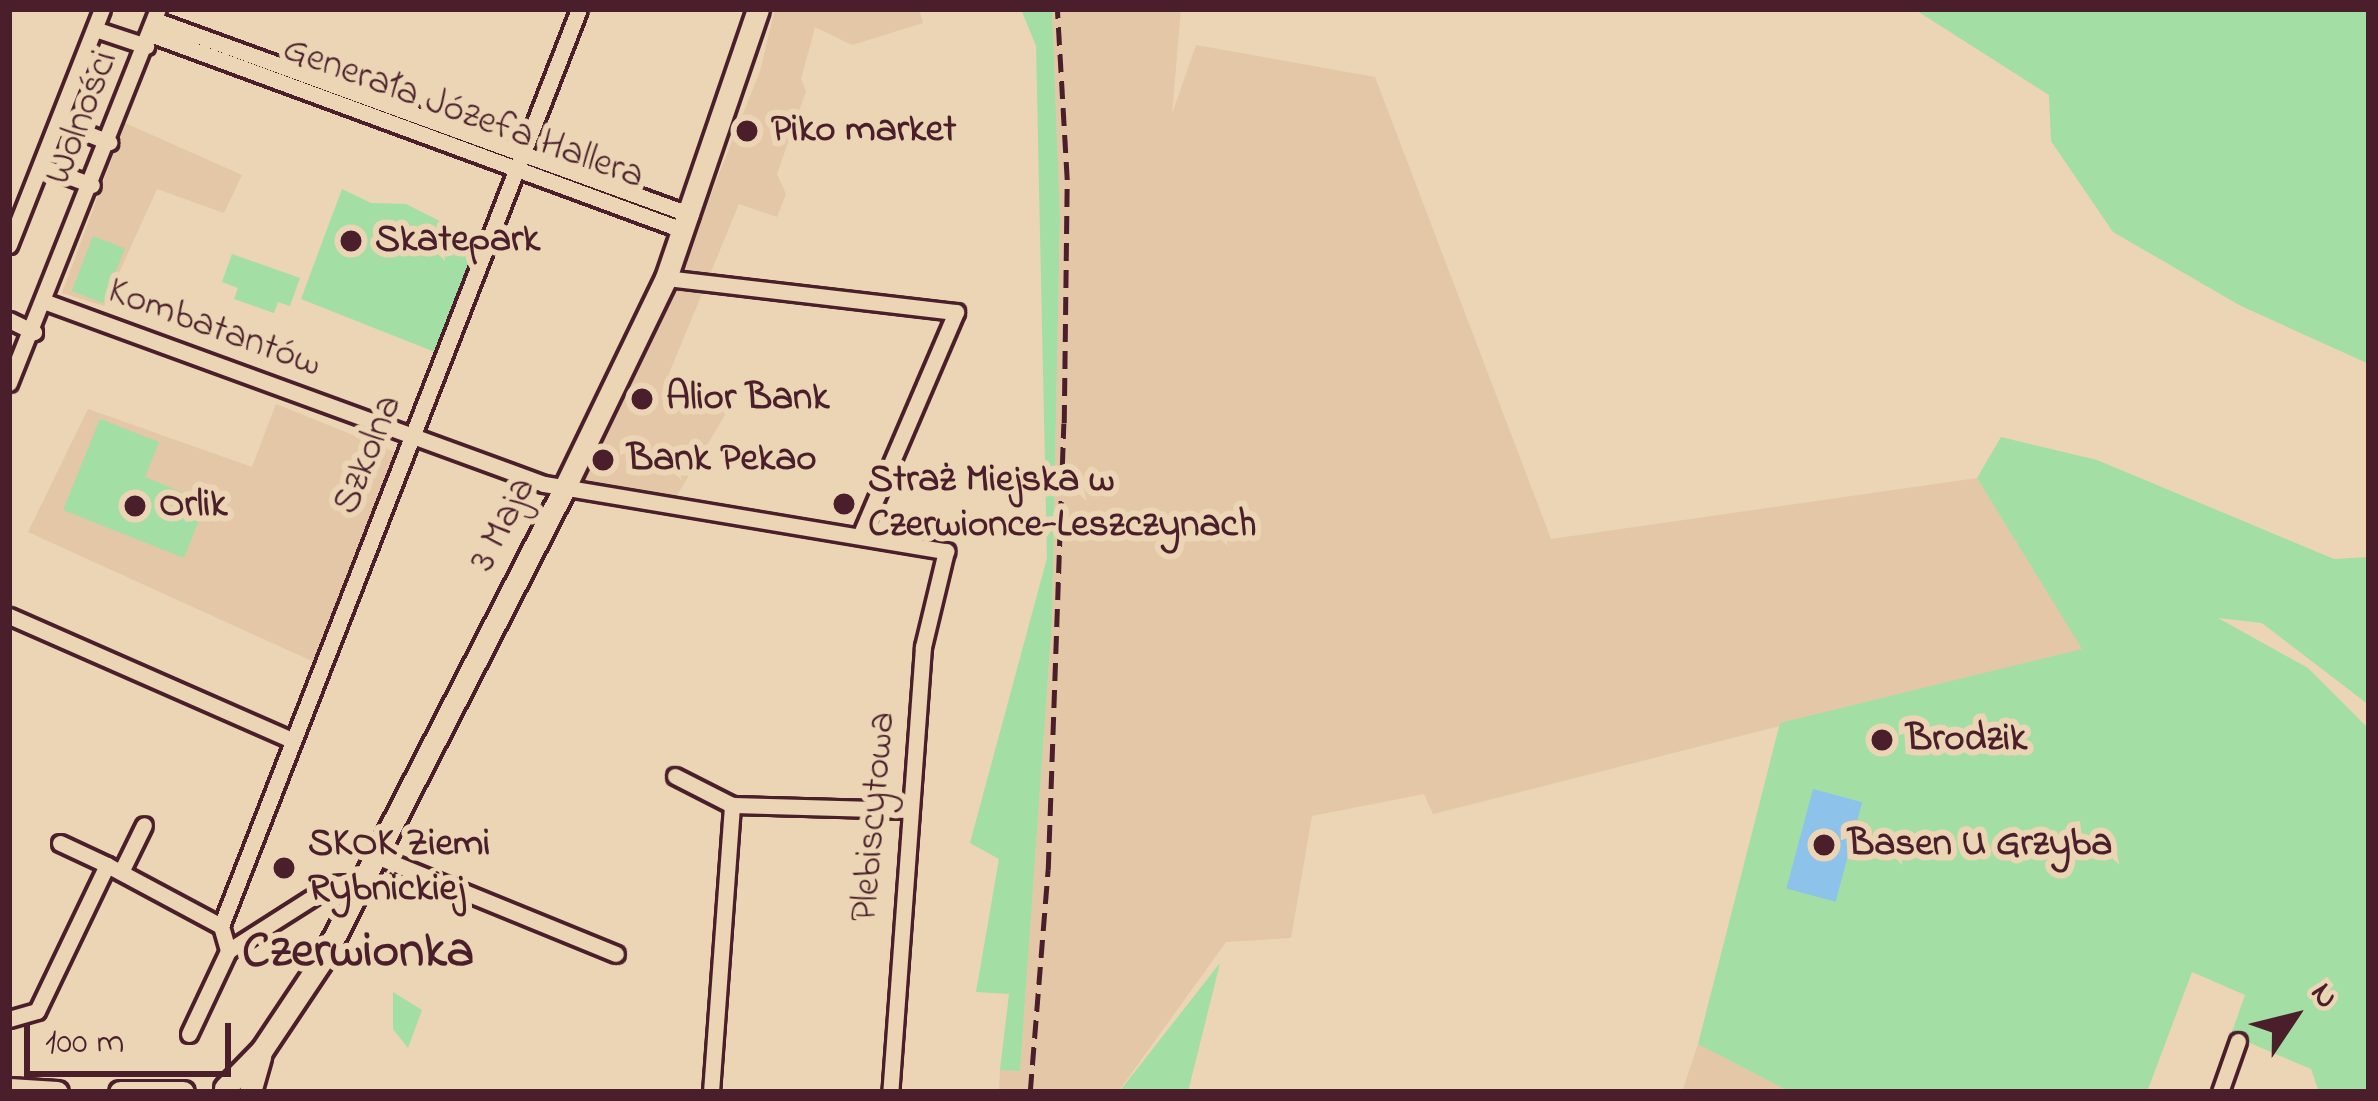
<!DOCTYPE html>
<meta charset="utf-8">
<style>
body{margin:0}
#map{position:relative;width:2378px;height:1101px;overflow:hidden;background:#ebd5b4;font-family:"Indie Flower",sans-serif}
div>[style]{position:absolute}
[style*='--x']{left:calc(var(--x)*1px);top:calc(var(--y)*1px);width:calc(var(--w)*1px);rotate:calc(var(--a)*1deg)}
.built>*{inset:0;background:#e3c7a6}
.green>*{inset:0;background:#a3dea4;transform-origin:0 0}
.water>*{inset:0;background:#8dc3eb;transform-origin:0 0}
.roads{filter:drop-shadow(3px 0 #4a1f2b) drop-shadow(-3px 0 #4a1f2b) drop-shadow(0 3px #4a1f2b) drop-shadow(0 -3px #4a1f2b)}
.street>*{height:15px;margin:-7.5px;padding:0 7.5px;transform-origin:7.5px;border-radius:7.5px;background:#ebd5b4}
.secondary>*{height:21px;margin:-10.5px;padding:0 10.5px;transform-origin:10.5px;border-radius:10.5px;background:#ebd5b4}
.rail>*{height:4.5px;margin-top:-2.25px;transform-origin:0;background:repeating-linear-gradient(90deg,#4a1f2b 0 18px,transparent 0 27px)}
.dots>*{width:33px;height:33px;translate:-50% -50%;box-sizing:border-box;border:6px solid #ebd5b4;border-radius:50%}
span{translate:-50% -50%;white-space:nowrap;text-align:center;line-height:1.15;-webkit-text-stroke:12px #ebd5b4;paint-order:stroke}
.street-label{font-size:39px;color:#4a1f2b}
.poi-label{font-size:39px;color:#4a1f2b;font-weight:700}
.left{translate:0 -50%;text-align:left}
.district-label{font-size:51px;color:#4a1f2b;font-weight:700}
.frame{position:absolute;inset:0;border:12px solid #4a1f2b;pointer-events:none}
.north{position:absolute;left:2234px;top:957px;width:120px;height:120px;-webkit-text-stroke:9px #ebd5b4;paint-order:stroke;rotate:55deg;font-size:33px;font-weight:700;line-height:48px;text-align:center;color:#4a1f2b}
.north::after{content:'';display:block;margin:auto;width:42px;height:54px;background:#4a1f2b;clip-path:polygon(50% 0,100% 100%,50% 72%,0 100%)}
.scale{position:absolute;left:24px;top:1023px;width:207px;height:54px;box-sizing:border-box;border:6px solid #4a1f2b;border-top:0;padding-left:15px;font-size:36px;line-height:42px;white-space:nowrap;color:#4a1f2b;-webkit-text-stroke:9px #ebd5b4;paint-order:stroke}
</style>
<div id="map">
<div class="built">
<div style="clip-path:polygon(775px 9px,919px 9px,923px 23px,852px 45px,815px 27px,801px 79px,806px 91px,777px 174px,786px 194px,777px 217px,739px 204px,668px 376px,728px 410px,676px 497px,580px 481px,681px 270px,760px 71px)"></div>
<div style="clip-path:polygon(1052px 9px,1181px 9px,1172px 114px,1196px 45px,1375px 77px,1551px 539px,1977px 478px,2083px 649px,1433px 814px,1424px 794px,1312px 816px,1291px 938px,1226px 942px,1118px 1092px,999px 1092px,1000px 1070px,1020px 1070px,1052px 621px,1060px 216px)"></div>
<div style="clip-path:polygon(125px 123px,242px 175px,224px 213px,157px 189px,104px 306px,62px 293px)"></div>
<div style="clip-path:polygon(276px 404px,395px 452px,314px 662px,28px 532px,88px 409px,252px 467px)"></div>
<div style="clip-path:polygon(1698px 1044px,1790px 1092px,1682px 1092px)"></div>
</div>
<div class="green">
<div style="clip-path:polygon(1021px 9px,1052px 9px,1060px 216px,1052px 621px,1020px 1071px,1000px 1070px,1009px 994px,976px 992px,999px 859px,970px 843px,1047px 558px,1036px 46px)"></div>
<div style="clip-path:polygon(1914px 9px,2369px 9px,2369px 364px,2241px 306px,2113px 232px,2051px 141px,2049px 95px)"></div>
<div style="clip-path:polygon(342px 189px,371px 203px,406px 204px,495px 249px,455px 360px,301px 299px)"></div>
<div style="left:93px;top:236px;width:34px;height:59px;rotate:21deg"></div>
<div style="clip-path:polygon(232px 254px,300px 278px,290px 306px,278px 302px,274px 313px,234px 299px,238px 288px,222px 282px)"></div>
<div style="clip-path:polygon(100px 419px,159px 442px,145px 477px,206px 502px,184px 558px,63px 510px)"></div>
<div style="clip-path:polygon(2001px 437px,2097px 460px,2334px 559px,2369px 557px,2369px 705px,2262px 623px,2218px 618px,2308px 668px,2369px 729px,2369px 1092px,2319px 1092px,2311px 1069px,2231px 1035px,2245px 995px,2192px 972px,2147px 1092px,1790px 1092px,1698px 1044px,1780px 723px,2082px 649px,1977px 478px)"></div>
<div style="clip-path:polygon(1220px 963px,1188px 1092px,1119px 1092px)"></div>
<div style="clip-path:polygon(393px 992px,422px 1010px,408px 1048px,393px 1029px)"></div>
</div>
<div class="water">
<div style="left:1813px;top:789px;width:51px;height:103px;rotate:15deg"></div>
</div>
<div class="roads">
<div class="street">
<div style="--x:155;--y:20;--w:570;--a:19.99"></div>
<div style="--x:95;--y:29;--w:54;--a:18.4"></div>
<div style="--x:150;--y:34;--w:570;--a:20.21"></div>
<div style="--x:60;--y:123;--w:53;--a:21.2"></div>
<div style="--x:43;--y:167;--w:52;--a:20.2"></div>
<div style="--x:9;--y:245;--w:254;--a:-68.5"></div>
<div style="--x:666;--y:278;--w:292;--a:6.7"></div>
<div style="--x:956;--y:312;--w:241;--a:113.2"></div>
<div style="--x:46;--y:302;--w:530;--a:20.08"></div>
<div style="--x:544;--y:484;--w:408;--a:9.5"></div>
<div style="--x:946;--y:551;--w:99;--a:103.5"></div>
<div style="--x:923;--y:647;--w:446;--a:94.2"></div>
<div style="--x:9;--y:320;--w:28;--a:26"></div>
<div style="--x:9;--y:383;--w:403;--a:-68.3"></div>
<div style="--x:9;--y:616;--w:309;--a:23.7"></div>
<div style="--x:675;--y:776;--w:64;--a:27"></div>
<div style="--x:60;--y:843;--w:52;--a:25.1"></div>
<div style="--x:376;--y:856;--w:259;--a:22.2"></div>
<div style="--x:121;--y:872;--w:52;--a:-63.9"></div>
<div style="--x:221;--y:926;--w:984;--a:-68.67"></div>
<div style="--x:9;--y:1019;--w:29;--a:-16"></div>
<div style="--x:37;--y:1011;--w:162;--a:-64.4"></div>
<div style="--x:107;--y:865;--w:129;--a:28.2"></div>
<div style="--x:221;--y:926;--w:26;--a:74"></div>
<div style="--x:228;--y:951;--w:125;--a:-32.5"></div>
<div style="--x:333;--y:884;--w:29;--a:-4"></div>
<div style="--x:189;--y:1034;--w:92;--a:-64.8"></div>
<div style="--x:711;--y:1092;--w:288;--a:-85.8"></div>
<div style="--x:732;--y:805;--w:178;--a:1.6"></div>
<div style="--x:2220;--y:1092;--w:54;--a:-70.6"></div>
</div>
<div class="secondary">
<div style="--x:225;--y:1088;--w:53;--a:-45.8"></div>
<div style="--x:262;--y:1050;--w:112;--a:-56.3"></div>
<div style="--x:324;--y:957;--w:526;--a:-62.85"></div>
<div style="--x:564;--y:489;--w:234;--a:-64.2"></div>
<div style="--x:666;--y:278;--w:284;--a:-71.1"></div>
<div style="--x:9;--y:1089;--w:48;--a:3.6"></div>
<div style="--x:120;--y:1092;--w:63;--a:0"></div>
<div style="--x:250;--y:1092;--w:37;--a:-74"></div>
</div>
</div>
<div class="rail">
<div style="--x:1030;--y:1092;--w:223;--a:-85.4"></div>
<div style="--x:1048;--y:870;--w:447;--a:-88"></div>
<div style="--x:1064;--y:423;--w:243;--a:-89.3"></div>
<div style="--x:1067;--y:180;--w:171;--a:-93.3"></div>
</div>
<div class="dots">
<div style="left:747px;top:131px;background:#4a1f2b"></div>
<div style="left:351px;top:241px;background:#4a1f2b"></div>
<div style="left:642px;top:399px;background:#4a1f2b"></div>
<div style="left:603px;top:460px;background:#4a1f2b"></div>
<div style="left:844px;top:504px;background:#4a1f2b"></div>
<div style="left:135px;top:506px;background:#4a1f2b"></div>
<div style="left:1882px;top:740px;background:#4a1f2b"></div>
<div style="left:1824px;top:845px;background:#4a1f2b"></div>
<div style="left:284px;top:868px;background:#4a1f2b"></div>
</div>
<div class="street-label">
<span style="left:463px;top:114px;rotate:20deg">Generała Józefa Hallera</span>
<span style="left:83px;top:118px;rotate:-69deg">Wolności</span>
<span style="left:214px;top:329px;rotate:20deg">Kombatantów</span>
<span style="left:369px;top:455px;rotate:-68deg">Szkolna</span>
<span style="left:504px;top:525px;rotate:-63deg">3 Maja</span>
<span style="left:875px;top:817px;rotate:-85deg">Plebiscytowa</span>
</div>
<div class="poi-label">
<span class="left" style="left:771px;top:131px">Piko market</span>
<span class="left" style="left:375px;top:241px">Skatepark</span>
<span class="left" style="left:666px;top:399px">Alior Bank</span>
<span class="left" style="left:627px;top:460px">Bank Pekao</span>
<span class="left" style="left:868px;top:504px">Straż Miejska w<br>Czerwionce-Leszczynach</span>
<span class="left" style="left:159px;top:506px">Orlik</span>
<span class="left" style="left:1906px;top:740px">Brodzik</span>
<span class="left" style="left:1848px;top:845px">Basen U Grzyba</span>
<span class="left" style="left:308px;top:868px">SKOK Ziemi<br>Rybnickiej</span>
</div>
<div class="district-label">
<span style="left:358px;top:953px">Czerwionka</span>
</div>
<div class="frame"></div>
<div class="north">N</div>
<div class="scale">100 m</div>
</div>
